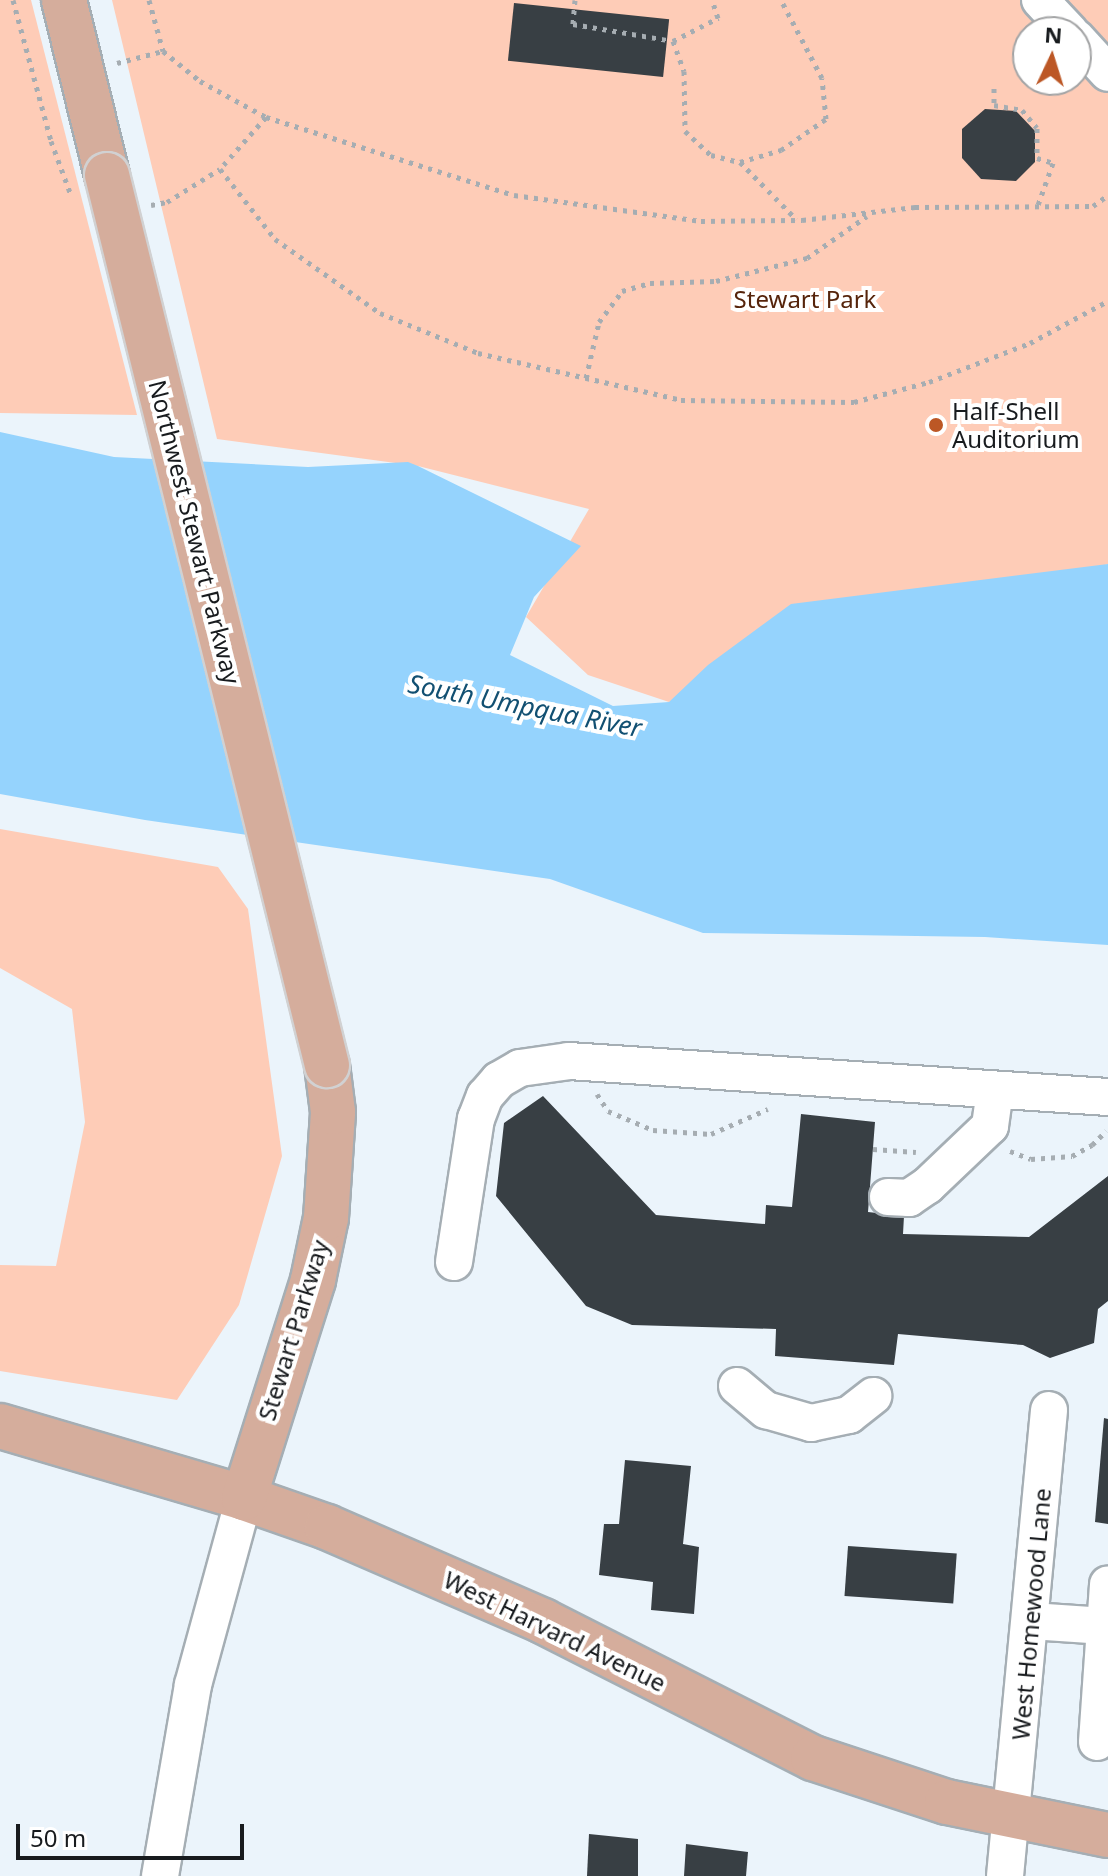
<!DOCTYPE html>
<style>
body{margin:0}
#map{position:relative;width:1108px;height:1876px;overflow:hidden;background:#ebf4fb;font-family:"Noto Sans",sans-serif}
div>[style]{position:absolute}
[style*='--x']{left:calc(var(--x)*1px);top:calc(var(--y)*1px);width:calc(var(--w)*1px);rotate:calc(var(--a)*1deg)}
.green>*{inset:0;background:#feccb7}
.water>*{inset:0;background:#95d3fd}
.building>*{inset:0;background:#383f44;transform-origin:0 0}
.path>*{height:5px;margin-top:-2.5px;transform-origin:0;background:repeating-linear-gradient(90deg,#a6adb2 0 4px,transparent 0 10px)}
.roads{filter:drop-shadow(2px 0 #a5aeb4) drop-shadow(-2px 0 #a5aeb4) drop-shadow(0 2px #a5aeb4) drop-shadow(0 -2px #a5aeb4)}
.minor>*{height:36px;margin:-18px;padding:0 18px;transform-origin:18px;border-radius:18px;background:#fff}
.major>*{height:44px;margin:-22px;padding:0 22px;transform-origin:22px;border-radius:22px;background:#d5ad9c}
.bridges{filter:drop-shadow(2px 0 #d1d1d2) drop-shadow(-2px 0 #d1d1d2) drop-shadow(0 2px #d1d1d2) drop-shadow(0 -2px #d1d1d2)}
.major-bridge>*{height:44px;margin:-22px;padding:0 22px;transform-origin:22px;border-radius:22px;background:#d5ad9c}
.dots>*{width:22px;height:22px;translate:-50% -50%;box-sizing:border-box;border:4px solid #fff;border-radius:50%}
span{translate:-50% -50%;white-space:nowrap;text-align:center;line-height:1.15;-webkit-text-stroke:8px #fff;paint-order:stroke}
.park-label{font-size:24px;color:#56240b}
.poi-label{font-size:24px;color:#181b1e}
.left{translate:0 -50%;text-align:left}
.street-label{font-size:24px;color:#181b1e}
.water-label{font-size:26px;color:#125072;font-style:italic}
.north{position:absolute;left:1012px;top:16px;width:80px;height:80px;box-sizing:border-box;background:#fff;border:2px solid #a3a4a5;border-radius:50%;rotate:4deg;font-size:22px;font-weight:700;line-height:32px;text-align:center;color:#181b1e}
.north::after{content:'';display:block;margin:auto;width:28px;height:36px;background:#bc5725;clip-path:polygon(50% 0,100% 100%,50% 72%,0 100%)}
.scale{position:absolute;left:16px;top:1824px;width:228px;height:36px;box-sizing:border-box;border:4px solid #181b1e;border-top:0;padding-left:10px;font-size:24px;line-height:28px;white-space:nowrap;color:#181b1e;-webkit-text-stroke:6px #fff;paint-order:stroke}
</style>
<div id="map">
<div class="green">
<div style="clip-path:polygon(0 0,31px 0,137px 415px,0 413px)"></div>
<div style="clip-path:polygon(evenodd,112px 0,1108px 0,1108px 564px,669px 702px,588px 675px,526px 617px,589px 509px,418px 466px,217px 439px,112px 0,1028px 32px,1076px 32px,1076px 80px,1028px 80px,1028px 32px)"></div>
<div style="clip-path:polygon(0 829px,218px 867px,248px 909px,282px 1156px,239px 1305px,177px 1400px,0 1371px,0 1265px,56px 1266px,85px 1122px,72px 1009px,0 968px)"></div>
</div>
<div class="water">
<div style="clip-path:polygon(0 432px,114px 457px,308px 467px,408px 462px,418px 466px,581px 546px,534px 597px,510px 655px,613px 706px,669px 702px,708px 665px,791px 604px,1108px 564px,1108px 945px,985px 937px,703px 933px,550px 879px,145px 820px,0 794px)"></div>
</div>
<div class="building">
<div style="left:514px;top:3px;width:156px;height:58px;rotate:6deg"></div>
<div style="clip-path:polygon(985px 109px,1016px 111px,1035px 131px,1035px 162px,1016px 181px,981px 179px,962px 158px,962px 129px)"></div>
<div style="clip-path:polygon(543px 1096px,656px 1215px,765px 1224px,766px 1205px,792px 1207px,801px 1114px,875px 1122px,868px 1212px,904px 1216px,903px 1234px,1029px 1237px,1108px 1176px,1108px 1301px,1098px 1309px,1094px 1343px,1050px 1358px,1023px 1345px,898px 1334px,894px 1365px,775px 1356px,776px 1329px,632px 1325px,586px 1306px,496px 1196px,504px 1123px)"></div>
<div style="clip-path:polygon(1104px 1418px,1108px 1419px,1108px 1524px,1095px 1522px)"></div>
<div style="clip-path:polygon(625px 1460px,691px 1466px,683px 1544px,699px 1547px,694px 1614px,651px 1610px,653px 1582px,599px 1575px,604px 1524px,619px 1524px)"></div>
<div style="left:848px;top:1546px;width:109px;height:50px;rotate:4deg"></div>
<div style="clip-path:polygon(589px 1834px,638px 1839px,638px 1876px,587px 1876px)"></div>
<div style="clip-path:polygon(686px 1844px,748px 1852px,746px 1876px,684px 1876px)"></div>
</div>
<div class="path">
<div style="--x:13;--y:0;--w:146;--a:74.9"></div>
<div style="--x:51;--y:141;--w:58;--a:69.7"></div>
<div style="--x:149;--y:0;--w:53;--a:74.6"></div>
<div style="--x:163;--y:51;--w:48;--a:39"></div>
<div style="--x:200;--y:81;--w:75;--a:28.6"></div>
<div style="--x:266;--y:117;--w:260;--a:17.5"></div>
<div style="--x:514;--y:195;--w:189;--a:7.9"></div>
<div style="--x:701;--y:221;--w:101;--a:-0.6"></div>
<div style="--x:802;--y:220;--w:114;--a:-6.6"></div>
<div style="--x:915;--y:207;--w:178;--a:-0.3"></div>
<div style="--x:1093;--y:206;--w:19;--a:-36"></div>
<div style="--x:575;--y:0;--w:24;--a:95"></div>
<div style="--x:573;--y:24;--w:101;--a:9.6"></div>
<div style="--x:673;--y:41;--w:32;--a:70"></div>
<div style="--x:684;--y:71;--w:60;--a:89"></div>
<div style="--x:685;--y:131;--w:35;--a:43"></div>
<div style="--x:711;--y:155;--w:30;--a:14"></div>
<div style="--x:740;--y:162;--w:80;--a:45.5"></div>
<div style="--x:673;--y:41;--w:51;--a:-27.1"></div>
<div style="--x:718;--y:18;--w:19;--a:-108"></div>
<div style="--x:117;--y:63;--w:48;--a:-14.6"></div>
<div style="--x:994;--y:88;--w:17;--a:90"></div>
<div style="--x:994;--y:105;--w:28;--a:10"></div>
<div style="--x:1022;--y:110;--w:23;--a:50"></div>
<div style="--x:1037;--y:128;--w:30;--a:90"></div>
<div style="--x:1037;--y:158;--w:17;--a:17"></div>
<div style="--x:1053;--y:163;--w:45;--a:109.7"></div>
<div style="--x:266;--y:117;--w:69;--a:131.5"></div>
<div style="--x:220;--y:169;--w:89;--a:51.8"></div>
<div style="--x:275;--y:239;--w:128;--a:35.2"></div>
<div style="--x:380;--y:313;--w:106;--a:22.2"></div>
<div style="--x:478;--y:353;--w:208;--a:13"></div>
<div style="--x:681;--y:400;--w:173;--a:0.7"></div>
<div style="--x:854;--y:402;--w:78;--a:-14.9"></div>
<div style="--x:929;--y:382;--w:108;--a:-21.1"></div>
<div style="--x:1030;--y:343;--w:89;--a:-28.3"></div>
<div style="--x:740;--y:162;--w:43;--a:-16.3"></div>
<div style="--x:781;--y:150;--w:55;--a:-34.6"></div>
<div style="--x:826;--y:119;--w:41;--a:-95.6"></div>
<div style="--x:822;--y:78;--w:88;--a:-117.7"></div>
<div style="--x:151;--y:205;--w:16;--a:-11"></div>
<div style="--x:167;--y:202;--w:62;--a:-31.9"></div>
<div style="--x:586;--y:378;--w:57;--a:-76.9"></div>
<div style="--x:599;--y:322;--w:39;--a:-53"></div>
<div style="--x:622;--y:291;--w:29;--a:-16"></div>
<div style="--x:650;--y:283;--w:66;--a:-1.7"></div>
<div style="--x:716;--y:281;--w:94;--a:-14.2"></div>
<div style="--x:807;--y:258;--w:73;--a:-35"></div>
<div style="--x:597;--y:1094;--w:20;--a:57"></div>
<div style="--x:608;--y:1111;--w:49;--a:22.9"></div>
<div style="--x:653;--y:1130;--w:58;--a:3.9"></div>
<div style="--x:711;--y:1134;--w:62;--a:-23.7"></div>
<div style="--x:873;--y:1149;--w:43;--a:4"></div>
<div style="--x:1010;--y:1151;--w:22;--a:21"></div>
<div style="--x:1031;--y:1159;--w:41;--a:-4.2"></div>
<div style="--x:1072;--y:1156;--w:23;--a:-29"></div>
<div style="--x:1092;--y:1145;--w:20;--a:-45"></div>
</div>
<div class="roads">
<div class="minor">
<div style="--x:1040;--y:0;--w:44;--a:46.8"></div>
<div style="--x:1076;--y:38;--w:47;--a:47.6"></div>
<div style="--x:888;--y:1197;--w:21;--a:3"></div>
<div style="--x:909;--y:1198;--w:22;--a:-34"></div>
<div style="--x:927;--y:1186;--w:87;--a:-43.6"></div>
<div style="--x:990;--y:1126;--w:36;--a:-82"></div>
<div style="--x:454;--y:1262;--w:145;--a:-81.3"></div>
<div style="--x:476;--y:1119;--w:25;--a:-69"></div>
<div style="--x:485;--y:1096;--w:21;--a:-49"></div>
<div style="--x:499;--y:1080;--w:24;--a:-30"></div>
<div style="--x:520;--y:1068;--w:49;--a:-8.1"></div>
<div style="--x:569;--y:1061;--w:540;--a:3.82"></div>
<div style="--x:737;--y:1386;--w:38;--a:40"></div>
<div style="--x:766;--y:1410;--w:47;--a:16.1"></div>
<div style="--x:811;--y:1423;--w:39;--a:-12"></div>
<div style="--x:849;--y:1415;--w:31;--a:-38"></div>
<div style="--x:1031;--y:1621;--w:74;--a:3.9"></div>
<div style="--x:1097;--y:1742;--w:158;--a:-86"></div>
<div style="--x:160;--y:1876;--w:194;--a:-80.2"></div>
<div style="--x:193;--y:1685;--w:194;--a:-74.7"></div>
<div style="--x:1005;--y:1876;--w:468;--a:-84.6"></div>
</div>
<div class="major">
<div style="--x:64;--y:0;--w:180;--a:76.2"></div>
<div style="--x:0;--y:1426;--w:254;--a:16.4"></div>
<div style="--x:244;--y:1498;--w:88;--a:19.3"></div>
<div style="--x:327;--y:1527;--w:236;--a:23.5"></div>
<div style="--x:543;--y:1621;--w:303;--a:26.9"></div>
<div style="--x:813;--y:1758;--w:141;--a:18.2"></div>
<div style="--x:947;--y:1802;--w:164;--a:11.6"></div>
<div style="--x:244;--y:1498;--w:229;--a:-72.4"></div>
<div style="--x:313;--y:1280;--w:63;--a:-78.2"></div>
<div style="--x:326;--y:1218;--w:106;--a:-86.2"></div>
<div style="--x:333;--y:1112;--w:47;--a:-97.3"></div>
</div>
</div>
<div class="bridges">
<div class="major-bridge">
<div style="--x:107;--y:175;--w:917;--a:76.12"></div>
</div>
</div>
<div class="dots">
<div style="left:936px;top:425px;background:#bc5725"></div>
</div>
<div class="park-label">
<span style="left:805px;top:299px">Stewart Park</span>
</div>
<div class="poi-label">
<span class="left" style="left:952px;top:425px">Half-Shell<br>Auditorium</span>
</div>
<div class="street-label">
<span style="left:195px;top:532px;rotate:76deg">Northwest Stewart Parkway</span>
<span style="left:293px;top:1330px;rotate:-73deg">Stewart Parkway</span>
<span style="left:1031px;top:1614px;rotate:-85deg">West Homewood Lane</span>
<span style="left:555px;top:1631px;rotate:26deg">West Harvard Avenue</span>
</div>
<div class="water-label">
<span style="left:525px;top:706px;rotate:11deg">South Umpqua River</span>
</div>
<div class="north">N</div>
<div class="scale">50 m</div>
</div>
